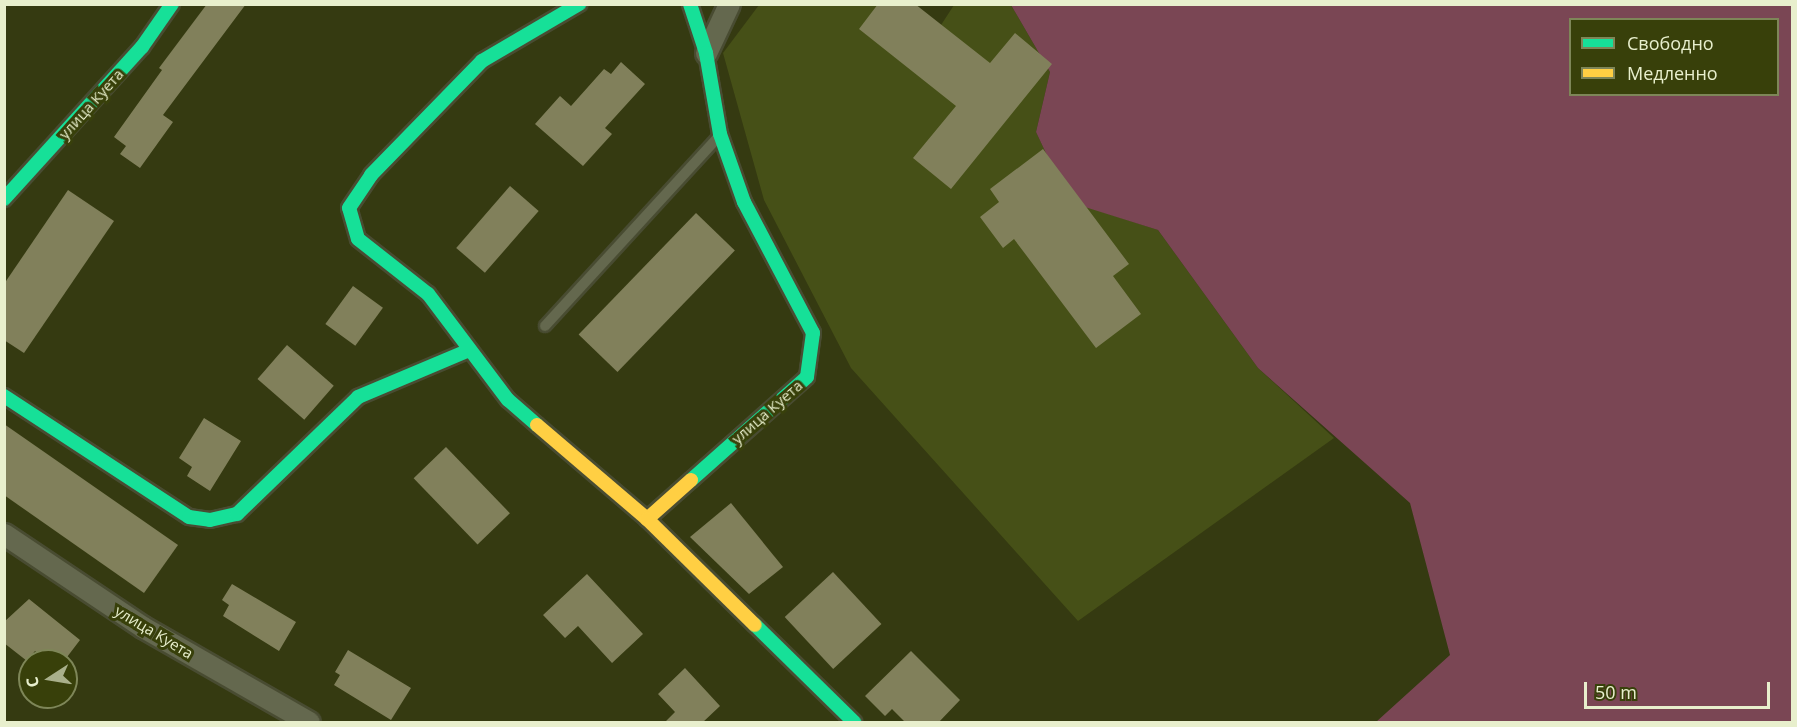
<!DOCTYPE html>
<meta charset="utf-8">
<style>
body{margin:0}
#map{position:relative;width:1797px;height:727px;overflow:hidden;background:#353a11;font-family:"Open Sans",sans-serif}
div>[style]{position:absolute}
[style*='--x']{left:calc(var(--x)*1px);top:calc(var(--y)*1px);width:calc(var(--w)*1px);rotate:calc(var(--a)*1deg)}
.built>*{inset:0;background:#465017}
.green>*{inset:0;background:#7a4654}
.building>*{inset:0;background:#81805b;transform-origin:0 0}
.roads{filter:drop-shadow(2px 0 #494c32) drop-shadow(-2px 0 #494c32) drop-shadow(0 2px #494c32) drop-shadow(0 -2px #494c32)}
.lane>*{height:10px;margin:-5px;padding:0 5px;transform-origin:5px;border-radius:5px;background:#64684e}
.street>*{height:21px;margin:-10.5px;padding:0 10.5px;transform-origin:10.5px;border-radius:10.5px;background:#64684e}
.fast>*{height:14px;margin:-7px;padding:0 7px;transform-origin:7px;border-radius:7px;background:#16e098}
.slow>*{height:14px;margin:-7px;padding:0 7px;transform-origin:7px;border-radius:7px;background:#ffcf43}
span{translate:-50% -50%;white-space:nowrap;text-align:center;line-height:1.15;-webkit-text-stroke:6px #38400a;paint-order:stroke}
.street-label{font-size:15px;color:#e8efcd}
.frame{position:absolute;inset:0;border:6px solid #e8efcd;pointer-events:none}
.legend{position:absolute;left:1569px;top:18px;width:210px;height:78px;box-sizing:border-box;background:#38400a;border:2px solid #7e8658;margin:0;padding:8px 10px;list-style:none;font-size:18px;color:#e8efcd}
.legend li{display:flex;align-items:center;gap:12px;height:30px}
.legend b{width:30px;border:2px solid #7e8658}
.north{position:absolute;left:18px;top:649px;width:60px;height:60px;box-sizing:border-box;background:#38400a;border:2px solid #7e8658;border-radius:50%;rotate:258deg;font-size:16px;font-weight:700;line-height:24px;text-align:center;color:#e8efcd}
.north::after{content:'';display:block;margin:auto;width:21px;height:27px;background:#a9b08b;clip-path:polygon(50% 0,100% 100%,50% 72%,0 100%)}
.scale{position:absolute;left:1584px;top:682px;width:186px;height:27px;box-sizing:border-box;border:3px solid #e8efcd;border-top:0;padding-left:8px;font-size:18px;line-height:21px;white-space:nowrap;color:#e8efcd;-webkit-text-stroke:4px #38400a;paint-order:stroke}
</style>
<div id="map">
<div class="built">
<div style="clip-path:polygon(759px 5px,882px 5px,930px 42px,954px 5px,1011px 5px,1050px 72px,1036px 132px,1069px 201px,1158px 230px,1258px 368px,1334px 438px,1078px 621px,851px 368px,764px 200px,723px 53px)"></div>
</div>
<div class="green">
<div style="clip-path:polygon(evenodd,1011px 5px,1792px 5px,1792px 722px,1376px 722px,1450px 655px,1410px 503px,1258px 368px,1158px 230px,1069px 202px,1036px 132px,1050px 72px,1011px 5px,1570px 20px,1778px 20px,1778px 94px,1570px 94px,1570px 20px)"></div>
</div>
<div class="building">
<div style="clip-path:polygon(207px 4px,246px 4px,163px 115px,173px 122px,140px 168px,120px 154px,126px 146px,114px 137px,162px 70px,159px 68px)"></div>
<div style="clip-path:polygon(878px 4px,915px 4px,990px 63px,1015px 33px,1052px 64px,951px 189px,913px 158px,956px 106px,859px 29px)"></div>
<div style="clip-path:polygon(621px 62px,645px 84px,605px 128px,612px 134px,583px 166px,535px 124px,560px 96px,571px 106px,604px 69px,611px 74px)"></div>
<div style="clip-path:polygon(1043px 149px,1129px 264px,1113px 276px,1141px 314px,1096px 348px,1014px 239px,1003px 248px,980px 217px,999px 202px,990px 189px)"></div>
<div style="left:510px;top:186px;width:38px;height:82px;rotate:41deg"></div>
<div style="clip-path:polygon(68px 190px,114px 221px,24px 353px,4px 340px,4px 284px)"></div>
<div style="left:696px;top:213px;width:54px;height:169px;rotate:44deg"></div>
<div style="left:353px;top:286px;width:37px;height:47px;rotate:36deg"></div>
<div style="left:287px;top:345px;width:62px;height:45px;rotate:41deg"></div>
<div style="clip-path:polygon(204px 418px,241px 441px,210px 491px,187px 476px,192px 467px,179px 458px)"></div>
<div style="clip-path:polygon(4px 424px,178px 545px,144px 593px,4px 495px)"></div>
<div style="left:446px;top:447px;width:92px;height:45px;rotate:46deg"></div>
<div style="clip-path:polygon(731px 503px,783px 567px,749px 594px,690px 537px)"></div>
<div style="left:833px;top:572px;width:71px;height:66px;rotate:47deg"></div>
<div style="clip-path:polygon(587px 574px,643px 634px,612px 663px,578px 626px,565px 638px,543px 615px)"></div>
<div style="clip-path:polygon(232px 584px,296px 622px,279px 651px,223px 616px,229px 605px,222px 600px)"></div>
<div style="clip-path:polygon(29px 599px,80px 640px,64px 661px,48px 661px,35px 651px,27px 661px,4px 643px,4px 622px)"></div>
<div style="clip-path:polygon(348px 650px,411px 688px,391px 720px,334px 685px,340px 675px,335px 672px)"></div>
<div style="clip-path:polygon(911px 651px,960px 700px,938px 723px,906px 723px,892px 709px,885px 716px,865px 696px)"></div>
<div style="clip-path:polygon(685px 668px,720px 706px,702px 723px,664px 723px,675px 712px,658px 694px)"></div>
</div>
<div class="roads">
<div class="lane">
<div style="--x:545;--y:326;--w:255;--a:-47.5"></div>
</div>
<div class="street">
<div style="--x:706;--y:53;--w:54;--a:-64.9"></div>
<div style="--x:4;--y:534;--w:167;--a:33.8"></div>
<div style="--x:143;--y:627;--w:191;--a:29.8"></div>
</div>
<div class="fast">
<div style="--x:690;--y:4;--w:52;--a:71.9"></div>
<div style="--x:706;--y:53;--w:82;--a:80.2"></div>
<div style="--x:720;--y:134;--w:72;--a:70.6"></div>
<div style="--x:744;--y:202;--w:148;--a:62.2"></div>
<div style="--x:813;--y:333;--w:44;--a:97.8"></div>
<div style="--x:807;--y:377;--w:155;--a:138.4"></div>
<div style="--x:4;--y:199;--w:205;--a:-47.8"></div>
<div style="--x:142;--y:47;--w:52;--a:-55.1"></div>
<div style="--x:4;--y:396;--w:221;--a:33.2"></div>
<div style="--x:189;--y:517;--w:21;--a:8"></div>
<div style="--x:210;--y:520;--w:28;--a:-13"></div>
<div style="--x:237;--y:514;--w:168;--a:-44"></div>
<div style="--x:358;--y:397;--w:118;--a:-22.9"></div>
<div style="--x:537;--y:425;--w:38;--a:-139"></div>
<div style="--x:508;--y:400;--w:133;--a:-127"></div>
<div style="--x:428;--y:294;--w:89;--a:-141.8"></div>
<div style="--x:358;--y:239;--w:32;--a:-106"></div>
<div style="--x:349;--y:208;--w:40;--a:-56"></div>
<div style="--x:371;--y:175;--w:159;--a:-45.8"></div>
<div style="--x:482;--y:61;--w:113;--a:-30.4"></div>
<div style="--x:755;--y:625;--w:139;--a:44.4"></div>
</div>
<div class="slow">
<div style="--x:537;--y:425;--w:145;--a:40.5"></div>
<div style="--x:691;--y:480;--w:59;--a:138.4"></div>
<div style="--x:647;--y:519;--w:151;--a:44.5"></div>
</div>
</div>
<div class="street-label">
<span style="left:91px;top:104px;rotate:-48deg">улица Куета</span>
<span style="left:767px;top:412px;rotate:-41deg">улица Куета</span>
<span style="left:154px;top:632px;rotate:31deg">улица Куета</span>
</div>
<div class="frame"></div>
<ul class="legend">
<li><b style="height:8px;background:#16e098"></b>Свободно</li>
<li><b style="height:8px;background:#ffcf43"></b>Медленно</li>
</ul>
<div class="north">С</div>
<div class="scale">50 m</div>
</div>
